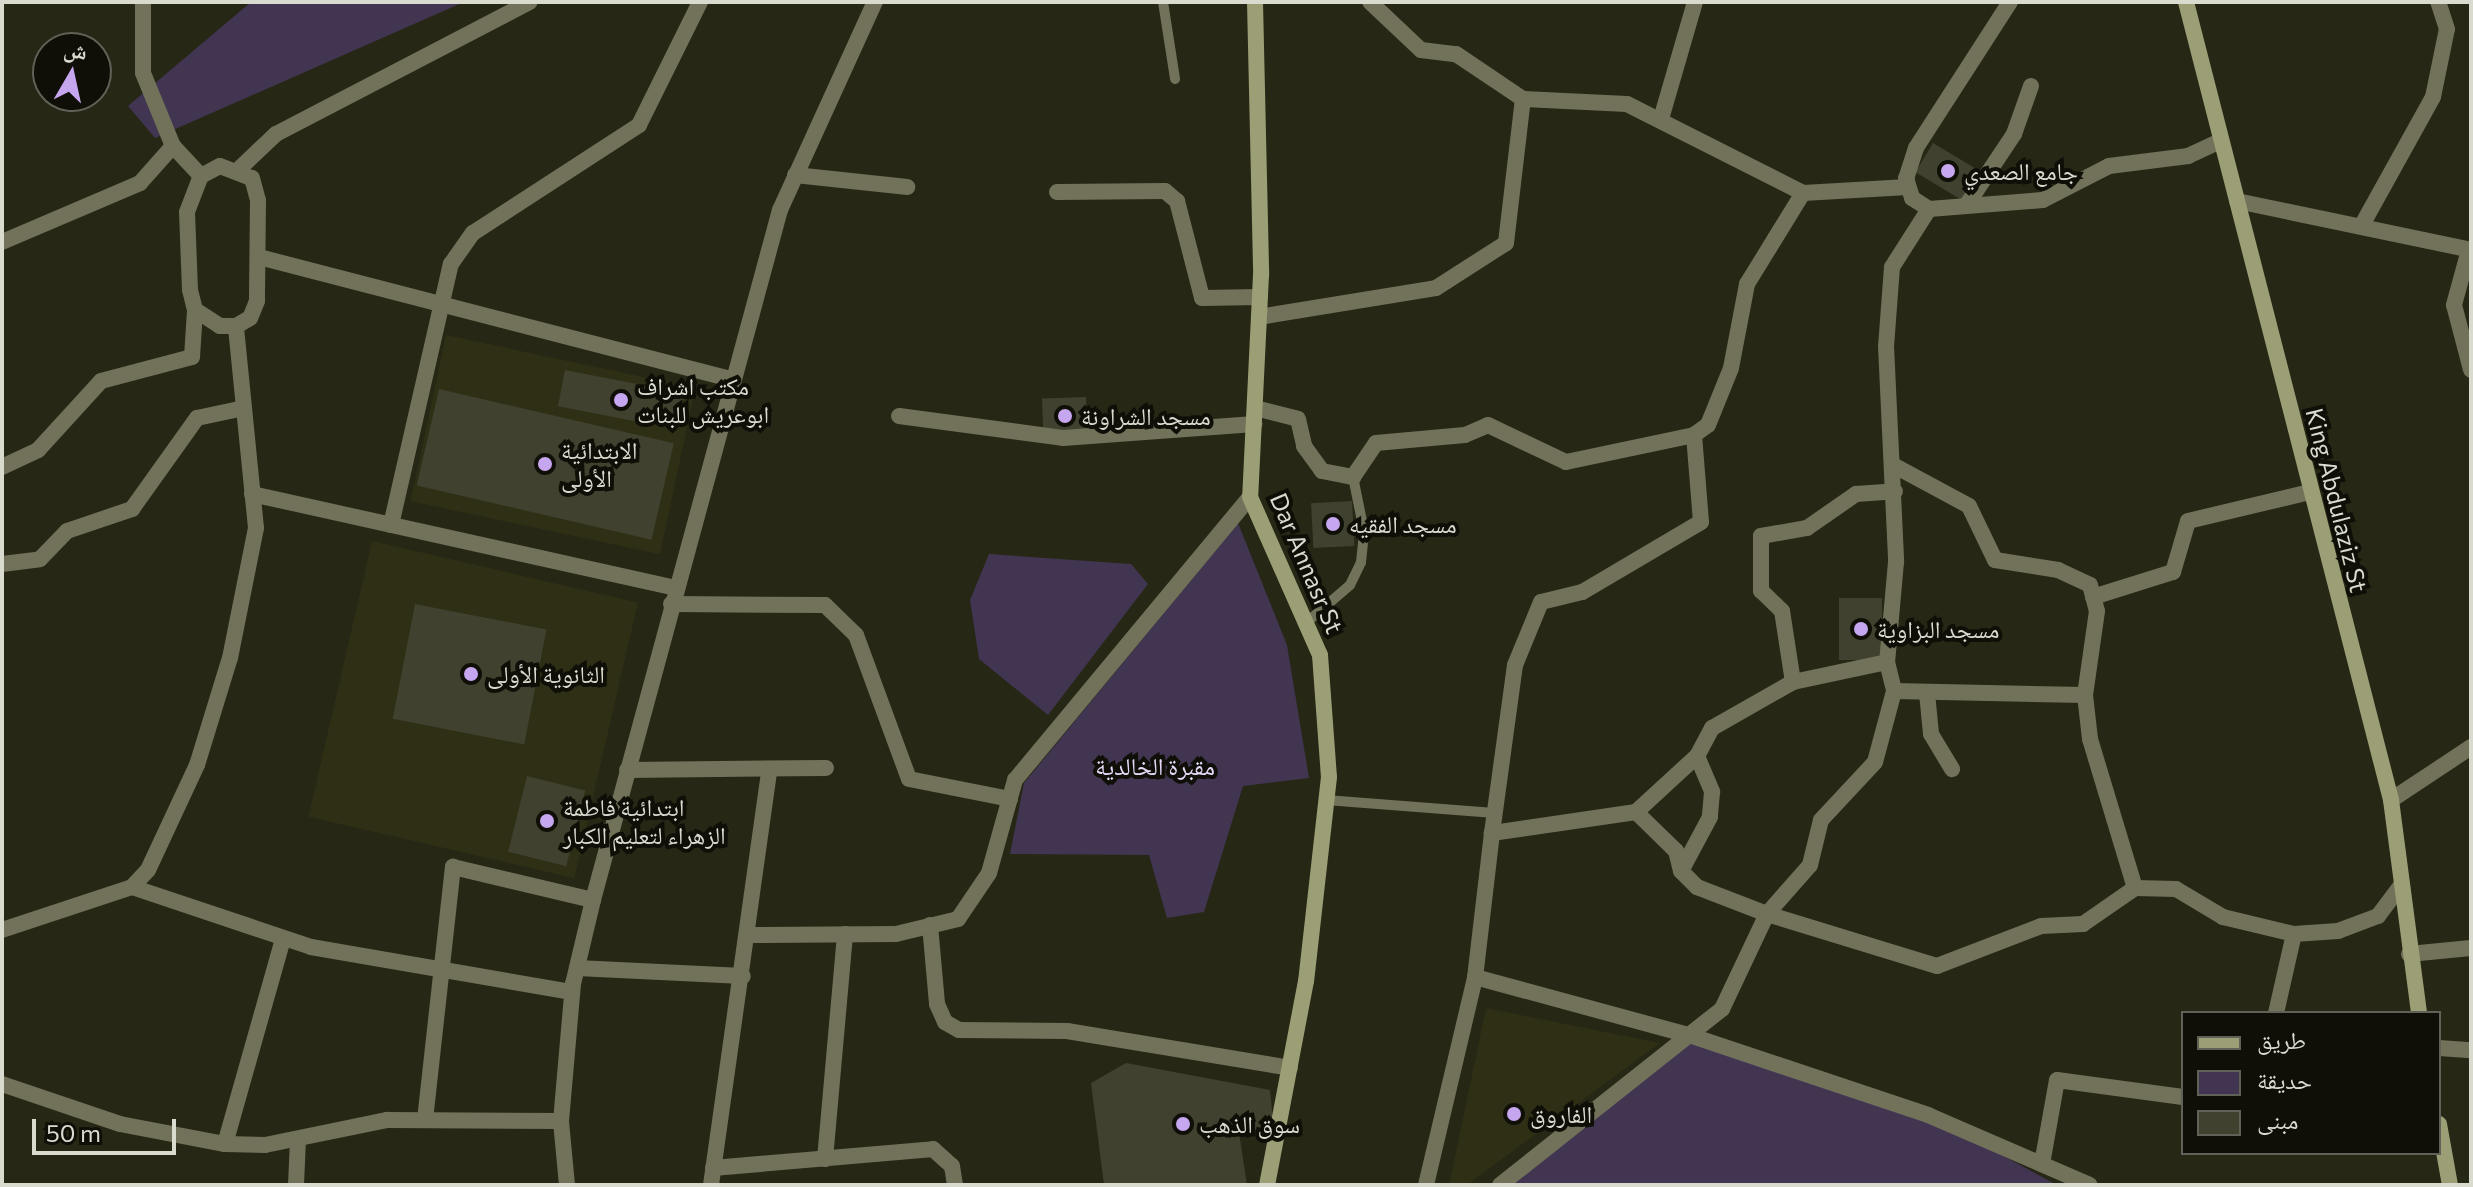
<!DOCTYPE html>
<meta charset="utf-8">
<style>
body{margin:0}
#map{position:relative;width:2473px;height:1187px;overflow:hidden;background:#262715;font-family:Commissioner,"Noto Naskh Arabic",sans-serif}
div>[style]{position:absolute}
[style*='--x']{left:calc(var(--x)*1px);top:calc(var(--y)*1px);width:calc(var(--w)*1px);rotate:calc(var(--a)*1deg)}
.built>*{inset:0;background:#2e2f15;transform-origin:0 0}
.green>*{inset:0;background:#413551}
.building>*{inset:0;background:#40412e;transform-origin:0 0}
.lane>*{height:10px;margin:-5px;padding:0 5px;transform-origin:5px;border-radius:5px;background:#717259}
.street>*{height:16px;margin:-8px;padding:0 8px;transform-origin:8px;border-radius:8px;background:#717259}
.secondary>*{height:16px;margin:-8px;padding:0 8px;transform-origin:8px;border-radius:8px;background:#9c9e75}
.dots>*{width:22px;height:22px;translate:-50% -50%;box-sizing:border-box;border:4px solid #0f0f07;border-radius:50%}
span{translate:-50% -50%;white-space:nowrap;text-align:center;line-height:1.15;-webkit-text-stroke:8px #0f0f07;paint-order:stroke}
.poi-label{font-size:24px;color:#dadbcf}
.left{translate:0 -50%;text-align:left}
.street-label{font-size:24px;color:#dadbcf}
.park-label{font-size:24px;color:#e6d9f9}
.frame{position:absolute;inset:0;border:4px solid #dadbcf;pointer-events:none}
.legend{position:absolute;left:2181px;top:1011px;width:260px;height:144px;box-sizing:border-box;background:#0f0f07;border:2px solid #606157;margin:0;padding:10px 14px;list-style:none;font-size:24px;color:#dadbcf}
.legend li{display:flex;align-items:center;gap:16px;height:40px}
.legend b{width:40px;border:2px solid #606157}
.north{position:absolute;left:32px;top:32px;width:80px;height:80px;box-sizing:border-box;background:#0f0f07;border:2px solid #606157;border-radius:50%;rotate:9deg;font-size:22px;font-weight:700;line-height:32px;text-align:center;color:#dadbcf}
.north::after{content:'';display:block;margin:auto;width:28px;height:36px;background:#c7a6f0;clip-path:polygon(50% 0,100% 100%,50% 72%,0 100%)}
.scale{position:absolute;left:32px;top:1119px;width:144px;height:36px;box-sizing:border-box;border:4px solid #dadbcf;border-top:0;padding-left:10px;font-size:24px;line-height:28px;white-space:nowrap;color:#dadbcf;-webkit-text-stroke:6px #0f0f07;paint-order:stroke}
</style>
<div id="map">
<div class="built">
<div style="left:446px;top:335px;width:255px;height:170px;rotate:12deg"></div>
<div style="left:372px;top:541px;width:273px;height:283px;rotate:13deg"></div>
<div style="clip-path:polygon(1486px 1008px,1660px 1043px,1467px 1185px,1449px 1185px)"></div>
</div>
<div class="green">
<div style="clip-path:polygon(251px 2px,464px 2px,155px 138px,128px 106px)"></div>
<div style="clip-path:polygon(1238px 523px,1287px 645px,1309px 778px,1243px 786px,1204px 912px,1167px 918px,1149px 855px,1010px 854px,1024px 783px)"></div>
<div style="clip-path:polygon(989px 554px,1131px 564px,1148px 584px,1048px 715px,979px 659px,970px 600px)"></div>
<div style="clip-path:polygon(1689px 1035px,1928px 1115px,2057px 1185px,1500px 1185px)"></div>
</div>
<div class="building">
<div style="left:1933px;top:143px;width:54px;height:34px;rotate:31deg"></div>
<div style="left:565px;top:370px;width:122px;height:37px;rotate:11deg"></div>
<div style="left:439px;top:389px;width:241px;height:99px;rotate:13deg"></div>
<div style="left:1086px;top:397px;width:36px;height:44px;rotate:88deg"></div>
<div style="left:1352px;top:501px;width:45px;height:41px;rotate:87deg"></div>
<div style="left:1839px;top:598px;width:43px;height:62px"></div>
<div style="left:415px;top:604px;width:134px;height:117px;rotate:11deg"></div>
<div style="left:527px;top:776px;width:60px;height:78px;rotate:14deg"></div>
<div style="clip-path:polygon(1126px 1063px,1270px 1090px,1273px 1121px,1258px 1130px,1238px 1126px,1247px 1185px,1104px 1185px,1091px 1083px)"></div>
</div>
<div class="lane">
<div style="--x:1163;--y:2;--w:78;--a:81.1"></div>
<div style="--x:1306;--y:623;--w:58;--a:-40.8"></div>
<div style="--x:1350;--y:585;--w:25;--a:-64"></div>
<div style="--x:1361;--y:562;--w:31;--a:-84"></div>
<div style="--x:1364;--y:531;--w:55;--a:-101.5"></div>
<div style="--x:1326;--y:800;--w:169;--a:4.4"></div>
</div>
<div class="street">
<div style="--x:143;--y:2;--w:71;--a:90"></div>
<div style="--x:143;--y:73;--w:79;--a:67.7"></div>
<div style="--x:173;--y:146;--w:41;--a:47"></div>
<div style="--x:1370;--y:2;--w:70;--a:43.3"></div>
<div style="--x:1421;--y:50;--w:35;--a:7"></div>
<div style="--x:1456;--y:54;--w:81;--a:33.9"></div>
<div style="--x:1523;--y:99;--w:104;--a:2.8"></div>
<div style="--x:1627;--y:104;--w:197;--a:26.8"></div>
<div style="--x:2010;--y:2;--w:174;--a:122.8"></div>
<div style="--x:1916;--y:148;--w:32;--a:108"></div>
<div style="--x:1906;--y:178;--w:21;--a:73"></div>
<div style="--x:1912;--y:198;--w:20;--a:33"></div>
<div style="--x:1929;--y:209;--w:114;--a:-4.5"></div>
<div style="--x:2043;--y:200;--w:74;--a:-27.3"></div>
<div style="--x:2109;--y:166;--w:80;--a:-7.2"></div>
<div style="--x:2188;--y:156;--w:35;--a:-25"></div>
<div style="--x:1661;--y:119;--w:122;--a:-73.8"></div>
<div style="--x:220;--y:166;--w:34;--a:21"></div>
<div style="--x:252;--y:178;--w:23;--a:75"></div>
<div style="--x:258;--y:200;--w:101;--a:90.6"></div>
<div style="--x:257;--y:301;--w:18;--a:112"></div>
<div style="--x:250;--y:318;--w:16;--a:150"></div>
<div style="--x:236;--y:326;--w:16;--a:180"></div>
<div style="--x:220;--y:326;--w:30;--a:-147"></div>
<div style="--x:195;--y:310;--w:21;--a:-104"></div>
<div style="--x:190;--y:290;--w:78;--a:-92.2"></div>
<div style="--x:187;--y:212;--w:39;--a:-69"></div>
<div style="--x:201;--y:176;--w:21;--a:-28"></div>
<div style="--x:240;--y:168;--w:50;--a:-43.4"></div>
<div style="--x:276;--y:134;--w:286;--a:-27.5"></div>
<div style="--x:795;--y:175;--w:113;--a:6.1"></div>
<div style="--x:1057;--y:192;--w:108;--a:-0.5"></div>
<div style="--x:1165;--y:191;--w:16;--a:40"></div>
<div style="--x:1177;--y:201;--w:100;--a:75.5"></div>
<div style="--x:1202;--y:298;--w:58;--a:-1"></div>
<div style="--x:2237;--y:201;--w:239;--a:11.8"></div>
<div style="--x:1966;--y:206;--w:87;--a:-56.3"></div>
<div style="--x:2014;--y:134;--w:51;--a:-70.5"></div>
<div style="--x:1929;--y:209;--w:69;--a:122.5"></div>
<div style="--x:1892;--y:267;--w:79;--a:94.3"></div>
<div style="--x:1886;--y:346;--w:216;--a:87.3"></div>
<div style="--x:1896;--y:562;--w:100;--a:95.1"></div>
<div style="--x:1887;--y:662;--w:30;--a:76"></div>
<div style="--x:1894;--y:691;--w:191;--a:1.2"></div>
<div style="--x:2362;--y:225;--w:146;--a:-61"></div>
<div style="--x:2433;--y:97;--w:69;--a:-78.4"></div>
<div style="--x:2447;--y:29;--w:28;--a:-108"></div>
<div style="--x:2;--y:242;--w:150;--a:-23.1"></div>
<div style="--x:140;--y:183;--w:50;--a:-48.3"></div>
<div style="--x:2469;--y:250;--w:57;--a:105.3"></div>
<div style="--x:2454;--y:305;--w:67;--a:75.3"></div>
<div style="--x:259;--y:257;--w:488;--a:14.5"></div>
<div style="--x:1259;--y:317;--w:179;--a:-9.3"></div>
<div style="--x:1436;--y:288;--w:83;--a:-32.7"></div>
<div style="--x:1506;--y:243;--w:145;--a:-83.3"></div>
<div style="--x:1255;--y:408;--w:44;--a:14.3"></div>
<div style="--x:1298;--y:419;--w:28;--a:77"></div>
<div style="--x:1304;--y:446;--w:31;--a:54"></div>
<div style="--x:1322;--y:471;--w:32;--a:11"></div>
<div style="--x:1353;--y:477;--w:41;--a:-55.9"></div>
<div style="--x:1376;--y:443;--w:89;--a:-5.1"></div>
<div style="--x:1465;--y:435;--w:25;--a:-23"></div>
<div style="--x:1488;--y:425;--w:86;--a:25.4"></div>
<div style="--x:1566;--y:462;--w:131;--a:-11.9"></div>
<div style="--x:1694;--y:435;--w:87;--a:85.4"></div>
<div style="--x:1701;--y:522;--w:138;--a:149.5"></div>
<div style="--x:1582;--y:592;--w:42;--a:166.3"></div>
<div style="--x:1541;--y:602;--w:68;--a:112.4"></div>
<div style="--x:1515;--y:665;--w:170;--a:97.8"></div>
<div style="--x:899;--y:416;--w:165;--a:7.6"></div>
<div style="--x:1063;--y:438;--w:192;--a:-4.2"></div>
<div style="--x:1694;--y:435;--w:17;--a:-36"></div>
<div style="--x:1708;--y:425;--w:61;--a:-68"></div>
<div style="--x:1731;--y:368;--w:86;--a:-79.2"></div>
<div style="--x:1747;--y:284;--w:107;--a:-58.4"></div>
<div style="--x:1803;--y:193;--w:105;--a:-3.3"></div>
<div style="--x:1893;--y:465;--w:86;--a:28.3"></div>
<div style="--x:1969;--y:506;--w:60;--a:64.3"></div>
<div style="--x:1995;--y:560;--w:64;--a:9"></div>
<div style="--x:2058;--y:570;--w:35;--a:25"></div>
<div style="--x:2090;--y:585;--w:27;--a:75"></div>
<div style="--x:2097;--y:611;--w:85;--a:98.1"></div>
<div style="--x:2085;--y:695;--w:44;--a:83.5"></div>
<div style="--x:2090;--y:739;--w:156;--a:73.2"></div>
<div style="--x:2135;--y:888;--w:41;--a:1.4"></div>
<div style="--x:2176;--y:889;--w:55;--a:30.8"></div>
<div style="--x:2223;--y:917;--w:73;--a:13.5"></div>
<div style="--x:2294;--y:934;--w:44;--a:-3.9"></div>
<div style="--x:2338;--y:931;--w:43;--a:-20.6"></div>
<div style="--x:2378;--y:916;--w:38;--a:-53"></div>
<div style="--x:2;--y:467;--w:40;--a:-25"></div>
<div style="--x:38;--y:450;--w:93;--a:-47.6"></div>
<div style="--x:101;--y:381;--w:94;--a:-14.8"></div>
<div style="--x:192;--y:357;--w:47;--a:-86.3"></div>
<div style="--x:252;--y:494;--w:433;--a:12.5"></div>
<div style="--x:391;--y:525;--w:268;--a:-77.1"></div>
<div style="--x:451;--y:264;--w:38;--a:-55"></div>
<div style="--x:473;--y:233;--w:198;--a:-33"></div>
<div style="--x:639;--y:125;--w:137;--a:-63.6"></div>
<div style="--x:2;--y:564;--w:38;--a:-7"></div>
<div style="--x:40;--y:559;--w:39;--a:-46"></div>
<div style="--x:67;--y:531;--w:69;--a:-18.7"></div>
<div style="--x:132;--y:509;--w:112;--a:-54.5"></div>
<div style="--x:197;--y:418;--w:48;--a:-12"></div>
<div style="--x:2093;--y:597;--w:84;--a:-17.4"></div>
<div style="--x:2173;--y:572;--w:53;--a:-73.6"></div>
<div style="--x:2188;--y:521;--w:125;--a:-13.4"></div>
<div style="--x:671;--y:604;--w:154;--a:0.4"></div>
<div style="--x:825;--y:605;--w:43;--a:44.1"></div>
<div style="--x:856;--y:635;--w:153;--a:69.8"></div>
<div style="--x:909;--y:779;--w:103;--a:11.2"></div>
<div style="--x:1887;--y:662;--w:96;--a:168"></div>
<div style="--x:1793;--y:682;--w:93;--a:150.4"></div>
<div style="--x:1712;--y:728;--w:32;--a:118"></div>
<div style="--x:1697;--y:756;--w:39;--a:67"></div>
<div style="--x:1712;--y:792;--w:25;--a:95"></div>
<div style="--x:1710;--y:817;--w:61;--a:118.2"></div>
<div style="--x:1681;--y:871;--w:23;--a:45"></div>
<div style="--x:1697;--y:887;--w:75;--a:21.1"></div>
<div style="--x:1767;--y:914;--w:65;--a:-48.7"></div>
<div style="--x:1810;--y:865;--w:46;--a:-76.3"></div>
<div style="--x:1821;--y:820;--w:79;--a:-47"></div>
<div style="--x:1875;--y:762;--w:73;--a:-75"></div>
<div style="--x:1793;--y:682;--w:72;--a:-98.8"></div>
<div style="--x:1782;--y:611;--w:29;--a:-136"></div>
<div style="--x:1761;--y:591;--w:55;--a:-90"></div>
<div style="--x:1761;--y:536;--w:47;--a:-9.9"></div>
<div style="--x:1807;--y:528;--w:60;--a:-34.8"></div>
<div style="--x:1856;--y:494;--w:39;--a:-4"></div>
<div style="--x:1927;--y:693;--w:41;--a:84.4"></div>
<div style="--x:1931;--y:734;--w:41;--a:59"></div>
<div style="--x:627;--y:770;--w:199;--a:-0.6"></div>
<div style="--x:2391;--y:800;--w:96;--a:-33.5"></div>
<div style="--x:1636;--y:812;--w:146;--a:171.7"></div>
<div style="--x:1492;--y:833;--w:145;--a:96.7"></div>
<div style="--x:1475;--y:977;--w:222;--a:15.2"></div>
<div style="--x:1689;--y:1035;--w:42;--a:-38.2"></div>
<div style="--x:1722;--y:1009;--w:105;--a:-64.7"></div>
<div style="--x:1767;--y:914;--w:178;--a:17"></div>
<div style="--x:1937;--y:966;--w:111;--a:-21"></div>
<div style="--x:2041;--y:926;--w:42;--a:-2.7"></div>
<div style="--x:2083;--y:924;--w:63;--a:-34.7"></div>
<div style="--x:1681;--y:871;--w:21;--a:-104"></div>
<div style="--x:1676;--y:851;--w:56;--a:-135.7"></div>
<div style="--x:1636;--y:812;--w:83;--a:-42.6"></div>
<div style="--x:132;--y:887;--w:189;--a:18.5"></div>
<div style="--x:311;--y:947;--w:265;--a:9.8"></div>
<div style="--x:930;--y:925;--w:79;--a:84.9"></div>
<div style="--x:937;--y:1004;--w:20;--a:66"></div>
<div style="--x:945;--y:1022;--w:16;--a:30"></div>
<div style="--x:959;--y:1030;--w:108;--a:0.5"></div>
<div style="--x:1067;--y:1031;--w:226;--a:9.4"></div>
<div style="--x:2;--y:930;--w:137;--a:-18.3"></div>
<div style="--x:132;--y:887;--w:23;--a:-47"></div>
<div style="--x:148;--y:870;--w:116;--a:-65"></div>
<div style="--x:197;--y:765;--w:112;--a:-72.9"></div>
<div style="--x:230;--y:658;--w:133;--a:-78.7"></div>
<div style="--x:256;--y:528;--w:203;--a:-95.7"></div>
<div style="--x:750;--y:935;--w:146;--a:-0.4"></div>
<div style="--x:896;--y:934;--w:64;--a:-13.6"></div>
<div style="--x:958;--y:919;--w:55;--a:-56"></div>
<div style="--x:989;--y:873;--w:97;--a:-74.4"></div>
<div style="--x:1015;--y:780;--w:368;--a:-50.3"></div>
<div style="--x:2409;--y:954;--w:62;--a:-5.5"></div>
<div style="--x:577;--y:968;--w:166;--a:2.8"></div>
<div style="--x:2276;--y:1013;--w:81;--a:-77.2"></div>
<div style="--x:2439;--y:1048;--w:32;--a:4"></div>
<div style="--x:2;--y:1084;--w:125;--a:18.7"></div>
<div style="--x:120;--y:1124;--w:107;--a:10.8"></div>
<div style="--x:225;--y:1144;--w:40;--a:1.4"></div>
<div style="--x:265;--y:1145;--w:125;--a:-11.6"></div>
<div style="--x:387;--y:1120;--w:174;--a:0.3"></div>
<div style="--x:425;--y:1120;--w:255;--a:-83.7"></div>
<div style="--x:453;--y:867;--w:144;--a:13.3"></div>
<div style="--x:225;--y:1144;--w:213;--a:-74.2"></div>
<div style="--x:825;--y:1159;--w:226;--a:-84.9"></div>
<div style="--x:2042;--y:1164;--w:85;--a:-79.9"></div>
<div style="--x:2057;--y:1080;--w:127;--a:7.7"></div>
<div style="--x:713;--y:1168;--w:221;--a:-4.9"></div>
<div style="--x:933;--y:1149;--w:25;--a:42"></div>
<div style="--x:952;--y:1166;--w:19;--a:81"></div>
<div style="--x:296;--y:1185;--w:46;--a:-87.5"></div>
<div style="--x:567;--y:1185;--w:64;--a:-95.4"></div>
<div style="--x:561;--y:1121;--w:138;--a:-85"></div>
<div style="--x:573;--y:984;--w:86;--a:-76.6"></div>
<div style="--x:593;--y:900;--w:715;--a:-74.84"></div>
<div style="--x:780;--y:210;--w:229;--a:-65.5"></div>
<div style="--x:711;--y:1185;--w:418;--a:-82"></div>
<div style="--x:1426;--y:1185;--w:214;--a:-76.7"></div>
<div style="--x:1500;--y:1185;--w:241;--a:-38.4"></div>
<div style="--x:1689;--y:1035;--w:252;--a:18.5"></div>
<div style="--x:1928;--y:1115;--w:176;--a:23.4"></div>
</div>
<div class="secondary">
<div style="--x:1255;--y:2;--w:273;--a:88.7"></div>
<div style="--x:1261;--y:275;--w:222;--a:92.8"></div>
<div style="--x:1250;--y:497;--w:173;--a:66.1"></div>
<div style="--x:1320;--y:655;--w:122;--a:85.8"></div>
<div style="--x:1329;--y:777;--w:205;--a:96.4"></div>
<div style="--x:1306;--y:981;--w:208;--a:100.8"></div>
<div style="--x:2186;--y:2;--w:824;--a:75.59"></div>
<div style="--x:2391;--y:800;--w:215;--a:82.5"></div>
<div style="--x:2439;--y:1124;--w:62;--a:79.8"></div>
</div>
<div class="dots">
<div style="left:1948px;top:171px;background:#c7a6f0"></div>
<div style="left:621px;top:400px;background:#c7a6f0"></div>
<div style="left:1065px;top:416px;background:#c7a6f0"></div>
<div style="left:545px;top:464px;background:#c7a6f0"></div>
<div style="left:1333px;top:524px;background:#c7a6f0"></div>
<div style="left:1861px;top:629px;background:#c7a6f0"></div>
<div style="left:471px;top:674px;background:#c7a6f0"></div>
<div style="left:547px;top:821px;background:#c7a6f0"></div>
<div style="left:1514px;top:1114px;background:#c7a6f0"></div>
<div style="left:1183px;top:1124px;background:#c7a6f0"></div>
</div>
<div class="poi-label">
<span class="left" style="left:1964px;top:171px">جامع الصعدي</span>
<span class="left" style="left:637px;top:400px">مكتب اشراف<br>ابوعريش للبنات</span>
<span class="left" style="left:1081px;top:416px">مسجد الشراونة</span>
<span class="left" style="left:561px;top:464px">الابتدائية<br>الأولى</span>
<span class="left" style="left:1349px;top:524px">مسجد الفقيه</span>
<span class="left" style="left:1877px;top:629px">مسجد البزاوية</span>
<span class="left" style="left:487px;top:674px">الثانوية الأولى</span>
<span class="left" style="left:563px;top:821px">ابتدائية فاطمة<br>الزهراء لتعليم الكبار</span>
<span class="left" style="left:1530px;top:1114px">الفاروق</span>
<span class="left" style="left:1199px;top:1124px">سوق الذهب</span>
</div>
<div class="street-label">
<span style="left:2337px;top:500px;rotate:76deg">King Abdulaziz St</span>
<span style="left:1307px;top:563px;rotate:67deg">Dar Annasr St</span>
</div>
<div class="park-label">
<span style="left:1155px;top:766px">مقبرة الخالدية</span>
</div>
<div class="frame"></div>
<ul class="legend">
<li><b style="height:10px;background:#9c9e75"></b>طريق</li>
<li><b style="height:22px;background:#413551"></b>حديقة</li>
<li><b style="height:22px;background:#40412e"></b>مبنى</li>
</ul>
<div class="north">ش</div>
<div class="scale">50 m</div>
</div>
